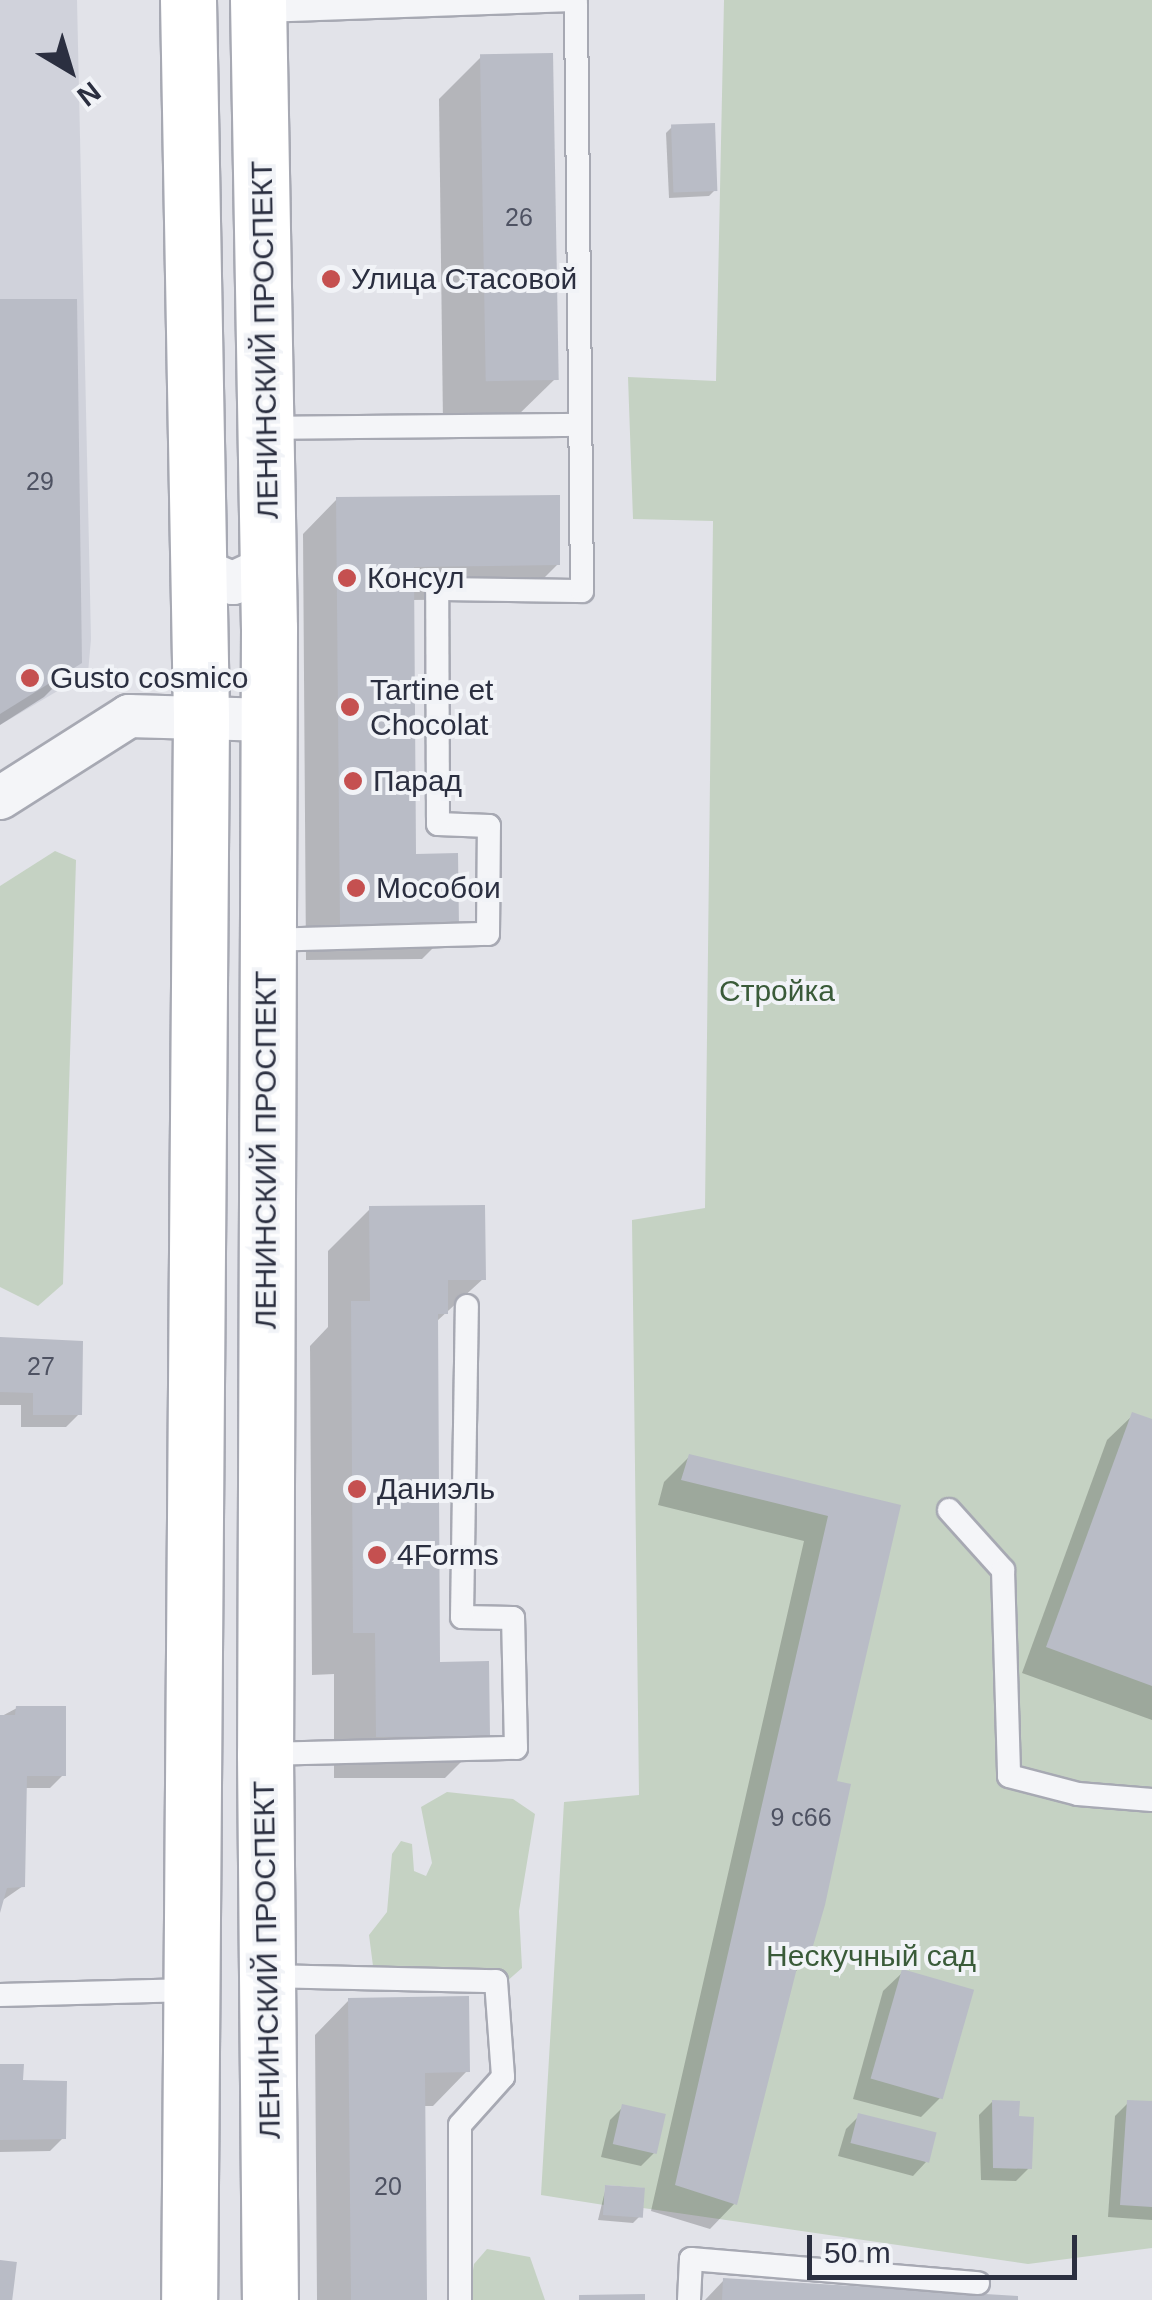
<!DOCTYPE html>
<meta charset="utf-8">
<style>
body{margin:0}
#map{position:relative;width:1152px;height:2300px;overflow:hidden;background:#e2e3e9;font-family:Arial,sans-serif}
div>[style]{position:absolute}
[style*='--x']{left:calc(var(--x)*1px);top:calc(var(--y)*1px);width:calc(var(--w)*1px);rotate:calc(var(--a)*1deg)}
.built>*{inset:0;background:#d0d2db}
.green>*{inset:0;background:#c5d2c3}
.shadow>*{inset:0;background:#0003}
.building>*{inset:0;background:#b9bcc6;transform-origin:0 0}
.roads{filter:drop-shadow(2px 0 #a7a9b3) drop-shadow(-2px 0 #a7a9b3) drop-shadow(0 2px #a7a9b3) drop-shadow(0 -2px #a7a9b3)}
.lane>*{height:22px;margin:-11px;padding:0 11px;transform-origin:11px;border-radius:11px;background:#f4f5f8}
.street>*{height:42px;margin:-21px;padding:0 21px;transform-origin:21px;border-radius:21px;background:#f4f5f8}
.primary>*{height:55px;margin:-27.5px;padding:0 27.5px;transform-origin:27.5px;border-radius:27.5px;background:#fff}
.dots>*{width:28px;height:28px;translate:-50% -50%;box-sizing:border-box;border:5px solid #f1f3f7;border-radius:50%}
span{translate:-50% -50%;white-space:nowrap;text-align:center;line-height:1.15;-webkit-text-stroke:8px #f1f3f7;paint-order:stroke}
.number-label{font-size:25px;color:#4e5262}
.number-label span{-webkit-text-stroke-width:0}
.poi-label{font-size:30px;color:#2b2f40}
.left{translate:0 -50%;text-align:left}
.street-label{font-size:30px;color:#2b2f40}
.park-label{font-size:30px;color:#3a5b39}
.north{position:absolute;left:20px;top:20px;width:100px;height:100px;-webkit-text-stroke:8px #f1f3f7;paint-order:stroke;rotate:142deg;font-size:28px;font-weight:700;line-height:40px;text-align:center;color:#2b2f40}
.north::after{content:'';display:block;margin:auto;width:35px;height:45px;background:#2b2f40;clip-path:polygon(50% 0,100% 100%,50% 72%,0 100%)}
.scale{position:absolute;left:807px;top:2235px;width:270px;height:45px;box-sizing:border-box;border:5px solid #2b2f40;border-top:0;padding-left:12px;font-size:30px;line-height:35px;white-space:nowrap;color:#2b2f40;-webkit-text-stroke:8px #f1f3f7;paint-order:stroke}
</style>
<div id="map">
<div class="built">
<div style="clip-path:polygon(0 0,77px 0,91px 639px,88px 673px,0 725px)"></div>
</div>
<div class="green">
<div style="clip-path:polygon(724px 0,1152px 0,1152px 2248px,1028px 2264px,643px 2208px,644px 2188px,605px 2185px,604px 2205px,541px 2195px,564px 1802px,639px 1795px,632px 1220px,705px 1208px,713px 521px,633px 519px,628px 377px,716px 381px)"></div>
<div style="clip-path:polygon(55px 851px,76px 860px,63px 1284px,38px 1306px,0 1287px,0 886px)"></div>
<div style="clip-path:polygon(447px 1792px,513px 1799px,535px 1814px,519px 1911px,522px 1968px,507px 1981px,373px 1966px,369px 1935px,387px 1912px,392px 1854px,401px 1841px,412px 1844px,414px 1871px,426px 1876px,432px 1863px,421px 1807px)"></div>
<div style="clip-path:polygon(487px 2249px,530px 2257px,545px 2300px,468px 2300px,474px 2264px)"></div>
</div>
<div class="shadow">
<div style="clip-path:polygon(481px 57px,555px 379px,512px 421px,443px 423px,439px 99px)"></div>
<div style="clip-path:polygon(672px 127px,715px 190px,709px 196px,669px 198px,666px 133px)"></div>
<div style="clip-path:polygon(0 302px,79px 662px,44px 697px,0 725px)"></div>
<div style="clip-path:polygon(337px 499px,558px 564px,523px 599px,412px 600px,414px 856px,456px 925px,422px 959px,306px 960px,303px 534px)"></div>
<div style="clip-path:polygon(370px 1209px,483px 1279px,437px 1321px,437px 1664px,488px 1735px,445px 1778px,334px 1778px,334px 1674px,312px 1675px,310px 1346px,328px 1327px,328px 1251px)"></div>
<div style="clip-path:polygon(0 1340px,79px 1414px,66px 1427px,21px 1427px,21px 1405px,0 1405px)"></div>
<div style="clip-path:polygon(1133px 1415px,1152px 1422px,1152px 1720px,1022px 1673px,1107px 1440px)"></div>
<div style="clip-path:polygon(689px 1457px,898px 1507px,834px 1783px,806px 1961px,792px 1975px,735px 2203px,710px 2229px,651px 2211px,804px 1541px,658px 1505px,664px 1482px)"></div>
<div style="clip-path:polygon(17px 1708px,63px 1775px,50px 1788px,24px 1788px,23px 1886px,0 1902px,0 1717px)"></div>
<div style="clip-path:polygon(903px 1972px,940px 2098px,921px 2117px,853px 2099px,883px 1991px)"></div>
<div style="clip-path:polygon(349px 2000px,467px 2071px,433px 2106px,423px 2106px,424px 2300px,317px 2300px,315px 2035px)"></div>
<div style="clip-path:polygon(0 2066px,21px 2082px,63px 2138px,50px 2151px,0 2152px)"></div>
<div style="clip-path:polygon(992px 2102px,1017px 2119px,1029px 2168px,1016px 2181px,981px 2180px,979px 2115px)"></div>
<div style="clip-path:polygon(1128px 2103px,1152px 2104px,1152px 2220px,1108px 2217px,1115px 2116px)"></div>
<div style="clip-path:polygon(623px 2107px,654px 2153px,641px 2166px,601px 2157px,610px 2120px)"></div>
<div style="clip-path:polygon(859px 2116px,926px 2162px,913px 2176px,838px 2156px,846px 2129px)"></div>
<div style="clip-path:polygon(606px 2187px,639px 2217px,633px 2223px,598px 2220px)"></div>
<div style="clip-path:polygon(724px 2280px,1016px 2300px,705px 2300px)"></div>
</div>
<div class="building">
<div style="left:553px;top:53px;width:327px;height:73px;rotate:89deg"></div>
<div style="left:715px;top:123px;width:68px;height:44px;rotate:88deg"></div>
<div style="clip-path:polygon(0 299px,77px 299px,82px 663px,0 714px)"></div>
<div style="clip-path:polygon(560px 495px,560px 565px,414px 567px,416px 854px,458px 853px,459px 926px,340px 927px,336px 497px)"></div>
<div style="clip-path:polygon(485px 1205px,486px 1280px,448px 1280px,448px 1314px,438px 1314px,440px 1662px,489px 1661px,490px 1736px,376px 1737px,375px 1633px,353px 1633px,351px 1301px,370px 1301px,369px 1206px)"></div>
<div style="clip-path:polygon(0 1337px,83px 1341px,82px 1415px,33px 1415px,33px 1393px,0 1392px)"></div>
<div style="clip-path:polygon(1132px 1412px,1152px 1419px,1152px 1686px,1046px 1647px)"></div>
<div style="clip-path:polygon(689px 1454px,901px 1505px,837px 1781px,851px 1784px,825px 1905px,808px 1963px,799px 1960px,737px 2205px,675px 2185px,828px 1516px,681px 1480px)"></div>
<div style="clip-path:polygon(16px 1706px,66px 1706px,66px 1776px,27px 1776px,25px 1887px,7px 1888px,0 1913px,0 1715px,15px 1715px)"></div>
<div style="left:902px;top:1969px;width:75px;height:114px;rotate:16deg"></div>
<div style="clip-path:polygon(469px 1996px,470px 2072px,425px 2073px,427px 2300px,351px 2300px,348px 1998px)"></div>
<div style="clip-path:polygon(0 2064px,24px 2064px,23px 2080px,67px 2081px,66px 2139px,0 2140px)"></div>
<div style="clip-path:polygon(992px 2100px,1020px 2101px,1019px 2116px,1034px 2117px,1032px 2169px,993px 2168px)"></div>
<div style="clip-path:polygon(1127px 2100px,1152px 2101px,1152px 2207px,1120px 2205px)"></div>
<div style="left:622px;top:2104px;width:45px;height:41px;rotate:13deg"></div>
<div style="left:858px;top:2113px;width:81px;height:31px;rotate:14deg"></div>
<div style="left:605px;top:2185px;width:40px;height:30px;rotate:4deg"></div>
<div style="left:0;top:2260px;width:17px;height:40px;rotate:7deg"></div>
<div style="clip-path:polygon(723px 2278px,1018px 2296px,1018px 2300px,722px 2300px)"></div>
<div style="clip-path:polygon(645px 2294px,645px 2300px,579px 2300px,579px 2295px)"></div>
</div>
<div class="roads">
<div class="lane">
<div style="--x:259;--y:11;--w:317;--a:-2"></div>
<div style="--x:267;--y:428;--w:310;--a:-0.6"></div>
<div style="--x:267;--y:940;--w:221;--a:-1.6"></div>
<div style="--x:488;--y:934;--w:108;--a:-89.5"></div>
<div style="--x:489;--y:826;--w:51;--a:-177.8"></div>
<div style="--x:438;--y:824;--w:235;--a:-90.2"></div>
<div style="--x:437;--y:589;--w:145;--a:0.8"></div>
<div style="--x:582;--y:591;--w:587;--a:-90.59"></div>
<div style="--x:949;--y:1510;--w:81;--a:48"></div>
<div style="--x:1003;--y:1570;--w:206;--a:88.3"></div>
<div style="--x:1009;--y:1776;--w:71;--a:14.6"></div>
<div style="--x:1078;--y:1794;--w:74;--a:4.6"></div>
<div style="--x:265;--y:1754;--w:251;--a:-1.4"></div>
<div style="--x:516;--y:1748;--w:130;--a:-91.3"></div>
<div style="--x:513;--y:1618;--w:51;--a:-178.9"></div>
<div style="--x:462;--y:1617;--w:311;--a:-89.1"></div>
<div style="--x:267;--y:1976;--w:229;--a:1.3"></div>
<div style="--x:496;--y:1981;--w:96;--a:85.8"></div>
<div style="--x:503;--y:2077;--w:64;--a:131.9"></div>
<div style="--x:460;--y:2125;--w:175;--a:90"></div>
<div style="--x:0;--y:1995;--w:191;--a:-1.5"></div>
<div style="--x:689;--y:2300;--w:41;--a:-87.2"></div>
<div style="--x:691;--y:2259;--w:288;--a:4.8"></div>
</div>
<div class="street">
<div style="--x:197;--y:548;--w:27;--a:66"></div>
<div style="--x:208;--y:573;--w:27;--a:22"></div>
<div style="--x:233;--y:583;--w:26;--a:-25"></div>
<div style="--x:257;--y:572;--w:26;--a:-65"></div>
<div style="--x:0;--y:798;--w:153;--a:-32.4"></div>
<div style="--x:129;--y:716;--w:141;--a:1.6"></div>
</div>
<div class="primary">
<div style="--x:188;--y:0;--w:719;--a:88.96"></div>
<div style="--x:201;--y:719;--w:1581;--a:90.43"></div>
<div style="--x:258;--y:0;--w:628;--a:89"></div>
<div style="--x:269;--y:628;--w:1126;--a:90.2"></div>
<div style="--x:265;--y:1754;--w:546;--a:89.48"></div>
</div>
</div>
<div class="dots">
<div style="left:331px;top:279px;background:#c55050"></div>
<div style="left:347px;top:578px;background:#c55050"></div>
<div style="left:30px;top:678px;background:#c55050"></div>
<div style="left:350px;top:707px;background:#c55050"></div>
<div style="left:353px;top:781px;background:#c55050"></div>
<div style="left:356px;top:888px;background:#c55050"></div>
<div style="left:357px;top:1489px;background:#c55050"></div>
<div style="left:377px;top:1555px;background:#c55050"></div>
</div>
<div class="number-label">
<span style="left:519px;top:217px">26</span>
<span style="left:40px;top:481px">29</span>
<span style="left:41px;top:1366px">27</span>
<span style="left:801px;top:1817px">9 с66</span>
<span style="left:388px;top:2186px">20</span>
</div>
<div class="poi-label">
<span class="left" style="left:351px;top:279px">Улица Стасовой</span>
<span class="left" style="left:367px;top:578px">Консул</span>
<span class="left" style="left:50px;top:678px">Gusto cosmico</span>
<span class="left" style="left:370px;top:707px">Tartine et<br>Chocolat</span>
<span class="left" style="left:373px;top:781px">Парад</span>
<span class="left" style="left:376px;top:888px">Мособои</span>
<span class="left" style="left:377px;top:1489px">Даниэль</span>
<span class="left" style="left:397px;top:1555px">4Forms</span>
</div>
<div class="street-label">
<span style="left:265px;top:340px;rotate:-91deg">ЛЕНИНСКИЙ ПРОСПЕКТ</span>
<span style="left:266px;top:1150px;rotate:-90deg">ЛЕНИНСКИЙ ПРОСПЕКТ</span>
<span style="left:267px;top:1960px;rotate:-91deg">ЛЕНИНСКИЙ ПРОСПЕКТ</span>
</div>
<div class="park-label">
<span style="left:777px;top:991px">Стройка</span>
<span style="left:871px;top:1956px">Нескучный сад</span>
</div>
<div class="north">N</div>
<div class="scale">50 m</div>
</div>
